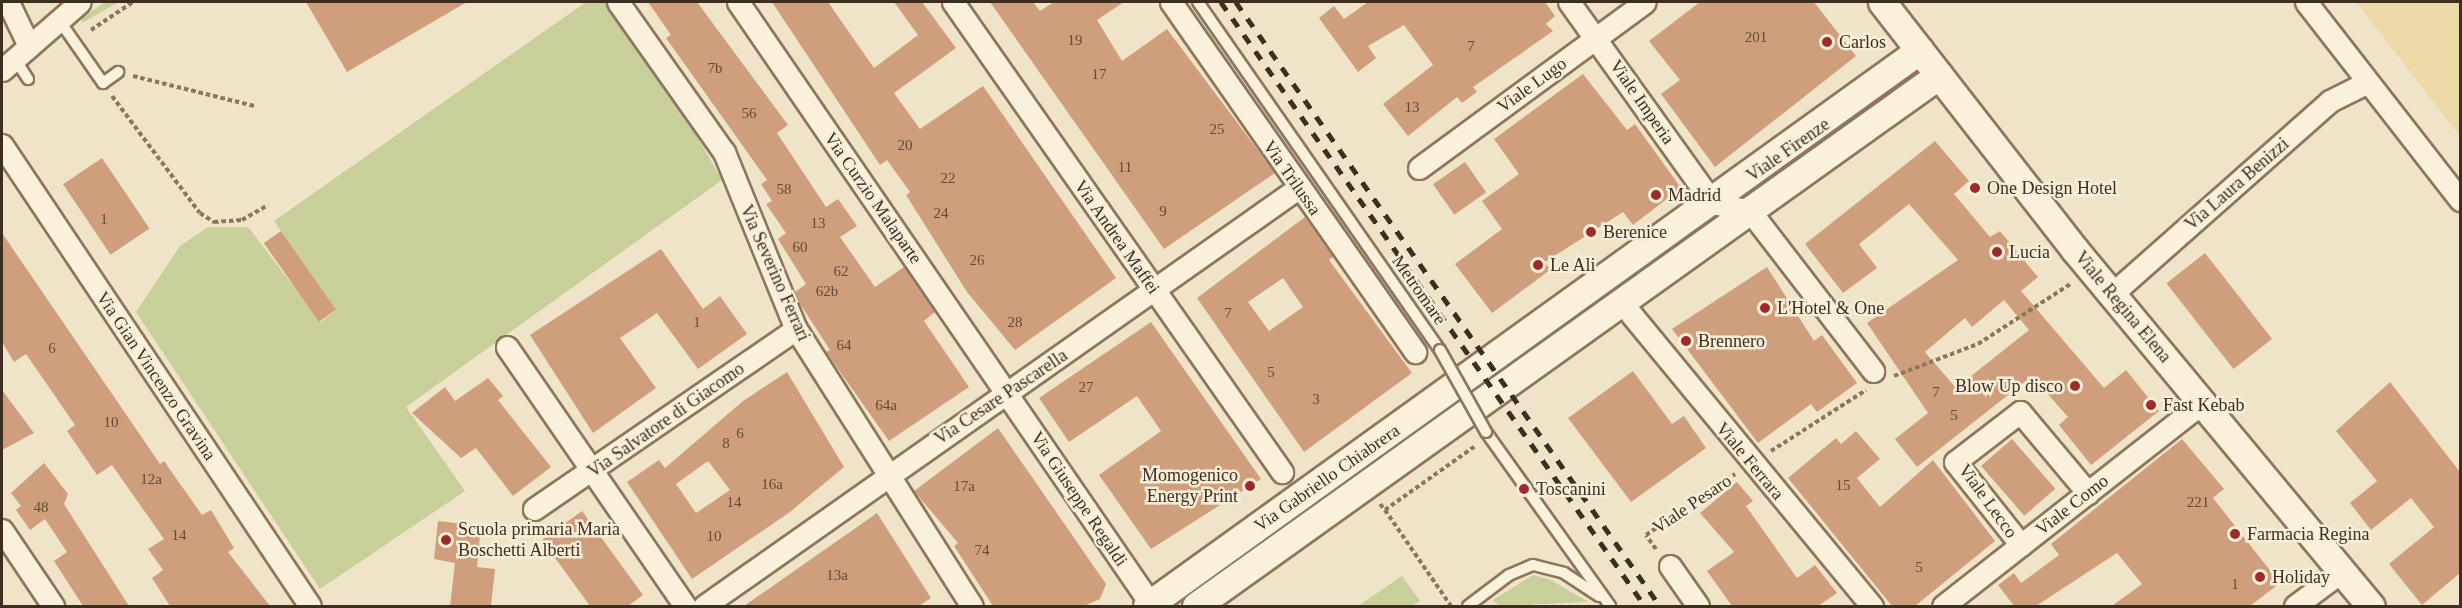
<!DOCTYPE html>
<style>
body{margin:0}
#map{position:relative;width:2462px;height:608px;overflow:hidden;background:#f0e4c8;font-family:Georgia,serif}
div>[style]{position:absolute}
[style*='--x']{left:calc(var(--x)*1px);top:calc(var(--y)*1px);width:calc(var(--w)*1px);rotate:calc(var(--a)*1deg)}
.green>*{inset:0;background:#c9cf9b;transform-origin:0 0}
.sand>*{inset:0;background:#ecd9a5}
.building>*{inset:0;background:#cf9f7d;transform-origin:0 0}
.path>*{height:4px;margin-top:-2px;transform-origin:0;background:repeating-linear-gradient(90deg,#8d765c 0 4.5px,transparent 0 7.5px)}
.roads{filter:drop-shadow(2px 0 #8d765c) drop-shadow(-2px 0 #8d765c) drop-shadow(0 2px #8d765c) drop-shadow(0 -2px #8d765c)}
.service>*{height:10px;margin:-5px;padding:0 5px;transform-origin:5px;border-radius:5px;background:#faf1dc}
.minor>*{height:21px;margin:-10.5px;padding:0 10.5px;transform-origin:10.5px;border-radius:10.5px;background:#faf1dc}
.tertiary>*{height:27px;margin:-13.5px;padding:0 13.5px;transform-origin:13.5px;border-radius:13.5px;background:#faf1dc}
.rail>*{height:4.5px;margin-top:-2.25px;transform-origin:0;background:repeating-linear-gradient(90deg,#3d2e20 0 10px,transparent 0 20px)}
.bridges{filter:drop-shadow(2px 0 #8d765c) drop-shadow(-2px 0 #8d765c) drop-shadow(0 2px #8d765c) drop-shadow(0 -2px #8d765c)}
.service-bridge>*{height:10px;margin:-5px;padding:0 5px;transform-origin:5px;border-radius:5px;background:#faf1dc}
.dots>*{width:16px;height:16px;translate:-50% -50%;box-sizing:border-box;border:3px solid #f7eed8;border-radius:50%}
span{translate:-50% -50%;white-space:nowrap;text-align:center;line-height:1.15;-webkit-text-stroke:5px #f7eed8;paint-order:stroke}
.number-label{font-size:15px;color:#624a37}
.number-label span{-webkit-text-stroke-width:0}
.poi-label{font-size:18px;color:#3d2e20}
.left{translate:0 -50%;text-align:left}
.right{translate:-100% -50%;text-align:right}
.street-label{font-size:18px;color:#3d2e20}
.frame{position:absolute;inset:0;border:3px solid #3d2e20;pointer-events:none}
</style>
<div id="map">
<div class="green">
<div style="clip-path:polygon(105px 2px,119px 2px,82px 23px,82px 18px)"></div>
<div style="clip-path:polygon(586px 2px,606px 2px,680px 107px,722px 180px,406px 407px,465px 491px,320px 589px,136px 312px,180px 246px,208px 227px,248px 227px,321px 322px,336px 310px,274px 221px)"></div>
<div style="left:1882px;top:94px;width:5px;height:165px;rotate:53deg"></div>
<div style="left:1705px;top:222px;width:6px;height:364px;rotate:59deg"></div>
<div style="clip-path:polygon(1533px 575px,1551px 580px,1588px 602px,1499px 606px,1493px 600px)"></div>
<div style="clip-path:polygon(1402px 576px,1420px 601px,1413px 606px,1358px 606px)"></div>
</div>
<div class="sand">
<div style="clip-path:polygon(2356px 2px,2460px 2px,2460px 136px)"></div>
</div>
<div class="building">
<div style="clip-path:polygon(306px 2px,467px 2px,347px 72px)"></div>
<div style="clip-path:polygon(648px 2px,697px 2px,788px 125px,777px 133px,826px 207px,838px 199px,857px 226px,840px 237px,875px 287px,904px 267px,935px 312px,924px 321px,969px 387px,889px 441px,826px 352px,830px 350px,797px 299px,795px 292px,806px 284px,778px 239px,786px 233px,766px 204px,772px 201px,761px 184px,767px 180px,666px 38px,671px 35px)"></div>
<div style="clip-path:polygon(772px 2px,828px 2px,874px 68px,918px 35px,894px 2px,922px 2px,956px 48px,894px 93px,920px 129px,983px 86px,1116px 278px,1015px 350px,967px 292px,906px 195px,910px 192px,887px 160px,880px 165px)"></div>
<div style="clip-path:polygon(990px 2px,1033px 2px,1040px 11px,1054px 2px,1124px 2px,1097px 20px,1122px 61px,1167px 29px,1275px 173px,1164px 249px)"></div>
<div style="clip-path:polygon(1368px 2px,1545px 2px,1555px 16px,1546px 24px,1553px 31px,1473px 87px,1477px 92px,1462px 103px,1457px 97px,1408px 136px,1383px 104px,1433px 65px,1404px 25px,1368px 46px,1376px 58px,1358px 72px,1319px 18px,1334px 6px,1344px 19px)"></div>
<div style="clip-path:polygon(1700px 2px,1814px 2px,1856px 56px,1715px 167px,1661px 94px,1680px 80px,1649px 41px)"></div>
<div style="clip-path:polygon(1583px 74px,1627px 130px,1635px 124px,1681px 188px,1633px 225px,1623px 212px,1545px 262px,1550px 270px,1492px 313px,1455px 264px,1502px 229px,1482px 201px,1519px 174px,1494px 139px)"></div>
<div style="clip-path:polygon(evenodd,1935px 141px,1969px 181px,1954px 194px,1990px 237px,2000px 231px,2038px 277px,2021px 291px,2104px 388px,2126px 370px,2159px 411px,2091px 465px,2059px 425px,2068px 417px,2032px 376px,1917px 467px,1895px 439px,1928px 413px,1867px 323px,1958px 260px,1909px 204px,1859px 244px,1877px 268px,1843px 293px,1805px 244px,1935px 141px,2004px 300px,2029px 330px,1956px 388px,1925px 352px,1965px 318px,1972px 327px,2004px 300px)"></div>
<div style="left:102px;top:158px;width:85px;height:47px;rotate:56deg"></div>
<div style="left:1465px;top:162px;width:37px;height:39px;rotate:55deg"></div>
<div style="clip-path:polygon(evenodd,1305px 217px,1333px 257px,1329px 260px,1412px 373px,1304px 452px,1197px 298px,1305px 217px,1283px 278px,1303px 307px,1269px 331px,1248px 302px,1283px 278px)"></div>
<div style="left:281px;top:231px;width:96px;height:21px;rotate:55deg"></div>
<div style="clip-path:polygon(2px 233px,160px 464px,164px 461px,202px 515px,211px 510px,234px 548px,228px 552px,270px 606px,170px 606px,152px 578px,163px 570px,148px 549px,164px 539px,112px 465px,97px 475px,67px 431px,75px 425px,26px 354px,14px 362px,2px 342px)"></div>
<div style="clip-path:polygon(661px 249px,703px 309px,720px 296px,747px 334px,698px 369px,657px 313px,620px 338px,656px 388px,593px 433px,530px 335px)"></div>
<div style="left:2205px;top:253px;width:109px;height:49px;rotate:52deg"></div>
<div style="clip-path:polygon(1767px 267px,1814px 341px,1822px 335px,1857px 383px,1817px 412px,1811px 404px,1758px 443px,1672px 329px)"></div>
<div style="clip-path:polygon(1151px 322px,1261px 479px,1151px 549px,1099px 475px,1161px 431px,1137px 396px,1069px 442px,1039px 398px)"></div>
<div style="clip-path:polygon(1633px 371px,1672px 424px,1684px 416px,1706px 448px,1631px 502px,1568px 418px)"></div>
<div style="clip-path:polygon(evenodd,787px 372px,844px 467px,790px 512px,692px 579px,627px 482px,659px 460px,665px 468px,743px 401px,787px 372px,708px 461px,730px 490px,696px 513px,676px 484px,708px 461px)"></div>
<div style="clip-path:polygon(488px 378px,503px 396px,498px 400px,551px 467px,513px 496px,476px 448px,461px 458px,412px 413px,445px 387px,455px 401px)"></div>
<div style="clip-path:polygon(2390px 382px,2460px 472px,2460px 573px,2422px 605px,2389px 564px,2434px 527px,2411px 498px,2371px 530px,2350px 503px,2377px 481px,2336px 431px)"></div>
<div style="clip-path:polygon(2px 390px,34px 433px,2px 450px)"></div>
<div style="clip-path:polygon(998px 428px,1106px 584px,1100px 599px,1084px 606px,993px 606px,954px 546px,958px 543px,914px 491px)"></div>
<div style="clip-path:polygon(1856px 431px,1880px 459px,1857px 478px,1880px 507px,1933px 460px,1995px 541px,1915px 606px,1892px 606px,1788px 478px,1836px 438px,1841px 444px)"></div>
<div style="left:2012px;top:439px;width:66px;height:41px;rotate:49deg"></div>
<div style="clip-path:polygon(2182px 439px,2224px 489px,2213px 498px,2280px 583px,2250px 606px,2112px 606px,2142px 584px,2117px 553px,2036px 606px,2014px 606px,1998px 585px,2014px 573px,2021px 583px,2059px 555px,2051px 544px)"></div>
<div style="clip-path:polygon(44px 463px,68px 494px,64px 504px,129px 606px,83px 606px,54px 561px,67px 552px,45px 519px,30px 530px,16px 510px,21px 506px,11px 493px)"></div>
<div style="clip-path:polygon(1737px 482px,1753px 501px,1746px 506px,1797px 578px,1815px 565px,1837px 593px,1818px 606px,1732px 606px,1707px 571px,1734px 552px,1700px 513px)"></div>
<div style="clip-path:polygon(582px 511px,643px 595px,628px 606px,590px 606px,542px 540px)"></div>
<div style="clip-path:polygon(877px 513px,931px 598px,919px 606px,744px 606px)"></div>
<div style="clip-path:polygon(438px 521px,481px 526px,477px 567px,495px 569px,491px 606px,450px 606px,455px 563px,434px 559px)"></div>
</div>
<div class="path">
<div style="--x:91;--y:30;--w:50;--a:-33.7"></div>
<div style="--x:133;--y:76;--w:125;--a:13.9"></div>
<div style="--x:112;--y:96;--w:146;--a:53.1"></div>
<div style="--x:200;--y:213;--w:17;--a:33"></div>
<div style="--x:214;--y:222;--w:28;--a:-4"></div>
<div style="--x:242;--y:220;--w:30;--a:-30"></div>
<div style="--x:1894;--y:376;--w:90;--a:-20.9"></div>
<div style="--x:1978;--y:344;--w:112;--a:-33"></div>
<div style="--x:1771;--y:451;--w:113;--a:-32.7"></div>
<div style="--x:1380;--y:504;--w:8;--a:50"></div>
<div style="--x:1385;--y:510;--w:110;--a:-35.4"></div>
<div style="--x:1385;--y:510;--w:116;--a:55.5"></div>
<div style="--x:1656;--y:549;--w:17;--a:-126"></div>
<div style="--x:1646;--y:535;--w:108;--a:-34.4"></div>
</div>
<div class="roads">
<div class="service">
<div style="--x:1198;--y:2;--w:424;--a:55.2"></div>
<div style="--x:59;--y:20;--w:77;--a:55.1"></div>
<div style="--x:103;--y:83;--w:19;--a:-36"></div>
<div style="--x:15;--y:59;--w:24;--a:57"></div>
<div style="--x:1486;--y:432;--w:214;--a:54.5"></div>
<div style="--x:1468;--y:606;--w:51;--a:-37.1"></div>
<div style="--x:1509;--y:575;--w:26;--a:-23"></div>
<div style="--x:1533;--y:565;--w:32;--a:14"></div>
<div style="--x:1564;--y:573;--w:42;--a:33.3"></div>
</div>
<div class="minor">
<div style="--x:8;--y:2;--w:49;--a:64.5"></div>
<div style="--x:618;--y:2;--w:184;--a:54.8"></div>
<div style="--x:724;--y:152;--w:191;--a:67.9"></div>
<div style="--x:796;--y:329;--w:328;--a:57.6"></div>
<div style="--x:738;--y:2;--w:732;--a:55.57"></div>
<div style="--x:953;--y:2;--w:574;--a:55.01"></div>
<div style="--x:1171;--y:2;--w:427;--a:55.1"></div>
<div style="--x:1569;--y:2;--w:247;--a:54.4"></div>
<div style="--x:1713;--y:203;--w:38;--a:12"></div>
<div style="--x:1750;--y:211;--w:202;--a:52.4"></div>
<div style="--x:2306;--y:2;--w:251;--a:52.1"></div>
<div style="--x:2;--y:70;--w:103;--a:-41.1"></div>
<div style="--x:2;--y:145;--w:554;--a:56.25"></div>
<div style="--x:1419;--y:168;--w:280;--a:-36.3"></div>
<div style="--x:2112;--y:294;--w:291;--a:-41.5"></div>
<div style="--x:2330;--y:101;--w:42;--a:-26.6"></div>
<div style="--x:1631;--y:314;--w:379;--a:50.5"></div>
<div style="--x:507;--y:347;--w:314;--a:55.5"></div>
<div style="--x:534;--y:509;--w:318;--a:-34.5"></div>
<div style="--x:2;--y:530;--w:92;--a:56.1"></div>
<div style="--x:2021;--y:545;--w:106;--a:-128.5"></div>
<div style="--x:1955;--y:462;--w:82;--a:-37.6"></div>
<div style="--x:2020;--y:412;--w:106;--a:50"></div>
<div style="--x:1670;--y:566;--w:49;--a:55"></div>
<div style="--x:704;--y:606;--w:726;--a:-35.13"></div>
<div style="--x:1943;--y:606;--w:329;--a:-38.1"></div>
<div style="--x:2295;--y:606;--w:59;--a:-36.7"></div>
</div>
<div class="tertiary">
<div style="--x:1882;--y:2;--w:314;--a:52.1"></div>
<div style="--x:2075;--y:250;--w:463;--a:50.3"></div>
<div style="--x:1147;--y:606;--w:952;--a:-35.73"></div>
<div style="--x:1196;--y:606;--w:913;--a:-35.55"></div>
</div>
</div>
<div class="rail">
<div style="--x:1221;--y:2;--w:738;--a:54.93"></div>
<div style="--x:1236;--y:2;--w:738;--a:54.93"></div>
</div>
<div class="bridges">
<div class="service-bridge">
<div style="--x:1440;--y:350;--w:94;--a:60.7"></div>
</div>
</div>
<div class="dots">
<div style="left:1827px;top:42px;background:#9e2a2b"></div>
<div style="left:1975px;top:188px;background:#9e2a2b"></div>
<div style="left:1656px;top:195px;background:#9e2a2b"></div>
<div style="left:1591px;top:232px;background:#9e2a2b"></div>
<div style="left:1997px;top:252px;background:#9e2a2b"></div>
<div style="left:1538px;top:265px;background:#9e2a2b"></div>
<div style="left:1765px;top:308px;background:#9e2a2b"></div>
<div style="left:1686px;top:341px;background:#9e2a2b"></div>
<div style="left:2075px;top:386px;background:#9e2a2b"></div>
<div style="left:2151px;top:405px;background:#9e2a2b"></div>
<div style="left:1250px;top:486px;background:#9e2a2b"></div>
<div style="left:1524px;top:489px;background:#9e2a2b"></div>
<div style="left:2235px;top:534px;background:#9e2a2b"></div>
<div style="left:446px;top:540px;background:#9e2a2b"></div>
<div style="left:2260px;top:577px;background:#9e2a2b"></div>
</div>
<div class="number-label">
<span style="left:1756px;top:38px">201</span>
<span style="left:1075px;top:41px">19</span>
<span style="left:1471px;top:47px">7</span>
<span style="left:715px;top:69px">7b</span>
<span style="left:1099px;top:75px">17</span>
<span style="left:1412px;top:108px">13</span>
<span style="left:749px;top:114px">56</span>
<span style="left:1217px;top:130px">25</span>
<span style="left:905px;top:146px">20</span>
<span style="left:1125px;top:168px">11</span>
<span style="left:948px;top:179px">22</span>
<span style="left:784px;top:190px">58</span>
<span style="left:1163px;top:212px">9</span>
<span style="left:941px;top:214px">24</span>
<span style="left:104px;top:220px">1</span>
<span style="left:818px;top:224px">13</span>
<span style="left:800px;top:248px">60</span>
<span style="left:977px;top:261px">26</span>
<span style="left:841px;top:272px">62</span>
<span style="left:827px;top:292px">62b</span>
<span style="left:1228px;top:314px">7</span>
<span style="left:697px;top:323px">1</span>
<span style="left:1015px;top:323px">28</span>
<span style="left:844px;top:346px">64</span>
<span style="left:52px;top:349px">6</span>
<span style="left:1271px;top:373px">5</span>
<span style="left:1086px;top:388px">27</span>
<span style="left:1936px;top:393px">7</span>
<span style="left:1316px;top:400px">3</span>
<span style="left:886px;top:406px">64a</span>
<span style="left:1954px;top:416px">5</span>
<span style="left:111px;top:423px">10</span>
<span style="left:740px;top:434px">6</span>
<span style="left:726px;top:444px">8</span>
<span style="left:151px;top:480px">12a</span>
<span style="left:772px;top:485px">16a</span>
<span style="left:1843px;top:486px">15</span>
<span style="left:964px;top:487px">17a</span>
<span style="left:734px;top:503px">14</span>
<span style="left:2198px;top:503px">221</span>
<span style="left:41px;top:508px">48</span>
<span style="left:179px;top:536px">14</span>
<span style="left:714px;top:537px">10</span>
<span style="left:982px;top:551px">74</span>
<span style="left:1919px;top:568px">5</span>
<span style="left:837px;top:576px">13a</span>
<span style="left:2235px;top:585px">1</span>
</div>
<div class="poi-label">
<span class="left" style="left:1839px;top:42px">Carlos</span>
<span class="left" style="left:1987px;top:188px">One Design Hotel</span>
<span class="left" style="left:1668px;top:195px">Madrid</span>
<span class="left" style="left:1603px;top:232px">Berenice</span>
<span class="left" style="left:2009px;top:252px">Lucia</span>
<span class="left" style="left:1550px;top:265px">Le Ali</span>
<span class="left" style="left:1777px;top:308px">L'Hotel &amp; One</span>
<span class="left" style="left:1698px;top:341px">Brennero</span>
<span class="right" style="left:2063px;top:386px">Blow Up disco</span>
<span class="left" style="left:2163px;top:405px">Fast Kebab</span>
<span class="right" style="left:1238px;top:486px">Momogenico<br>Energy Print</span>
<span class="left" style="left:1536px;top:489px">Toscanini</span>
<span class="left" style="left:458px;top:540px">Scuola primaria Maria<br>Boschetti Alberti</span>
<span class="left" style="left:2247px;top:534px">Farmacia Regina</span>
<span class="left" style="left:2272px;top:577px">Holiday</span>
</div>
<div class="street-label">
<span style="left:1532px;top:85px;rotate:-36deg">Viale Lugo</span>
<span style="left:1642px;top:102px;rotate:55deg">Viale Imperia</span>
<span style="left:1788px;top:150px;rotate:-35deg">Viale Firenze</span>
<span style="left:1292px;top:178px;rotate:55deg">Via Trilussa</span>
<span style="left:2237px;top:184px;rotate:-41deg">Via Laura Benizzi</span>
<span style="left:873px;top:198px;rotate:55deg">Via Curzio Malaparte</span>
<span style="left:1117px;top:237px;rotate:55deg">Via Andrea Maffei</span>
<span style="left:775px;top:273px;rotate:66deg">Via Severino Ferrari</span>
<span style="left:1419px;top:290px;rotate:55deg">Metromare</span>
<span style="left:2123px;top:307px;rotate:50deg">Viale Regina Elena</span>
<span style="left:156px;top:376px;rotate:56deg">Via Gian Vincenzo Gravina</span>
<span style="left:1001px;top:397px;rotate:-34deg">Via Cesare Pascarella</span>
<span style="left:666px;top:420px;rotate:-35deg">Via Salvatore di Giacomo</span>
<span style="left:1750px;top:461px;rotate:50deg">Viale Ferrara</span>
<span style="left:1327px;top:478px;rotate:-35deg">Via Gabriello Chiabrera</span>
<span style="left:1079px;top:499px;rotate:56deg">Via Giuseppe Regaldi</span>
<span style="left:1988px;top:501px;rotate:54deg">Viale Lecco</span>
<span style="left:1692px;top:504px;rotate:-34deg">Viale Pesaro</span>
<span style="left:2072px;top:505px;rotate:-38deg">Viale Como</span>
</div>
<div class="frame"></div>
</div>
